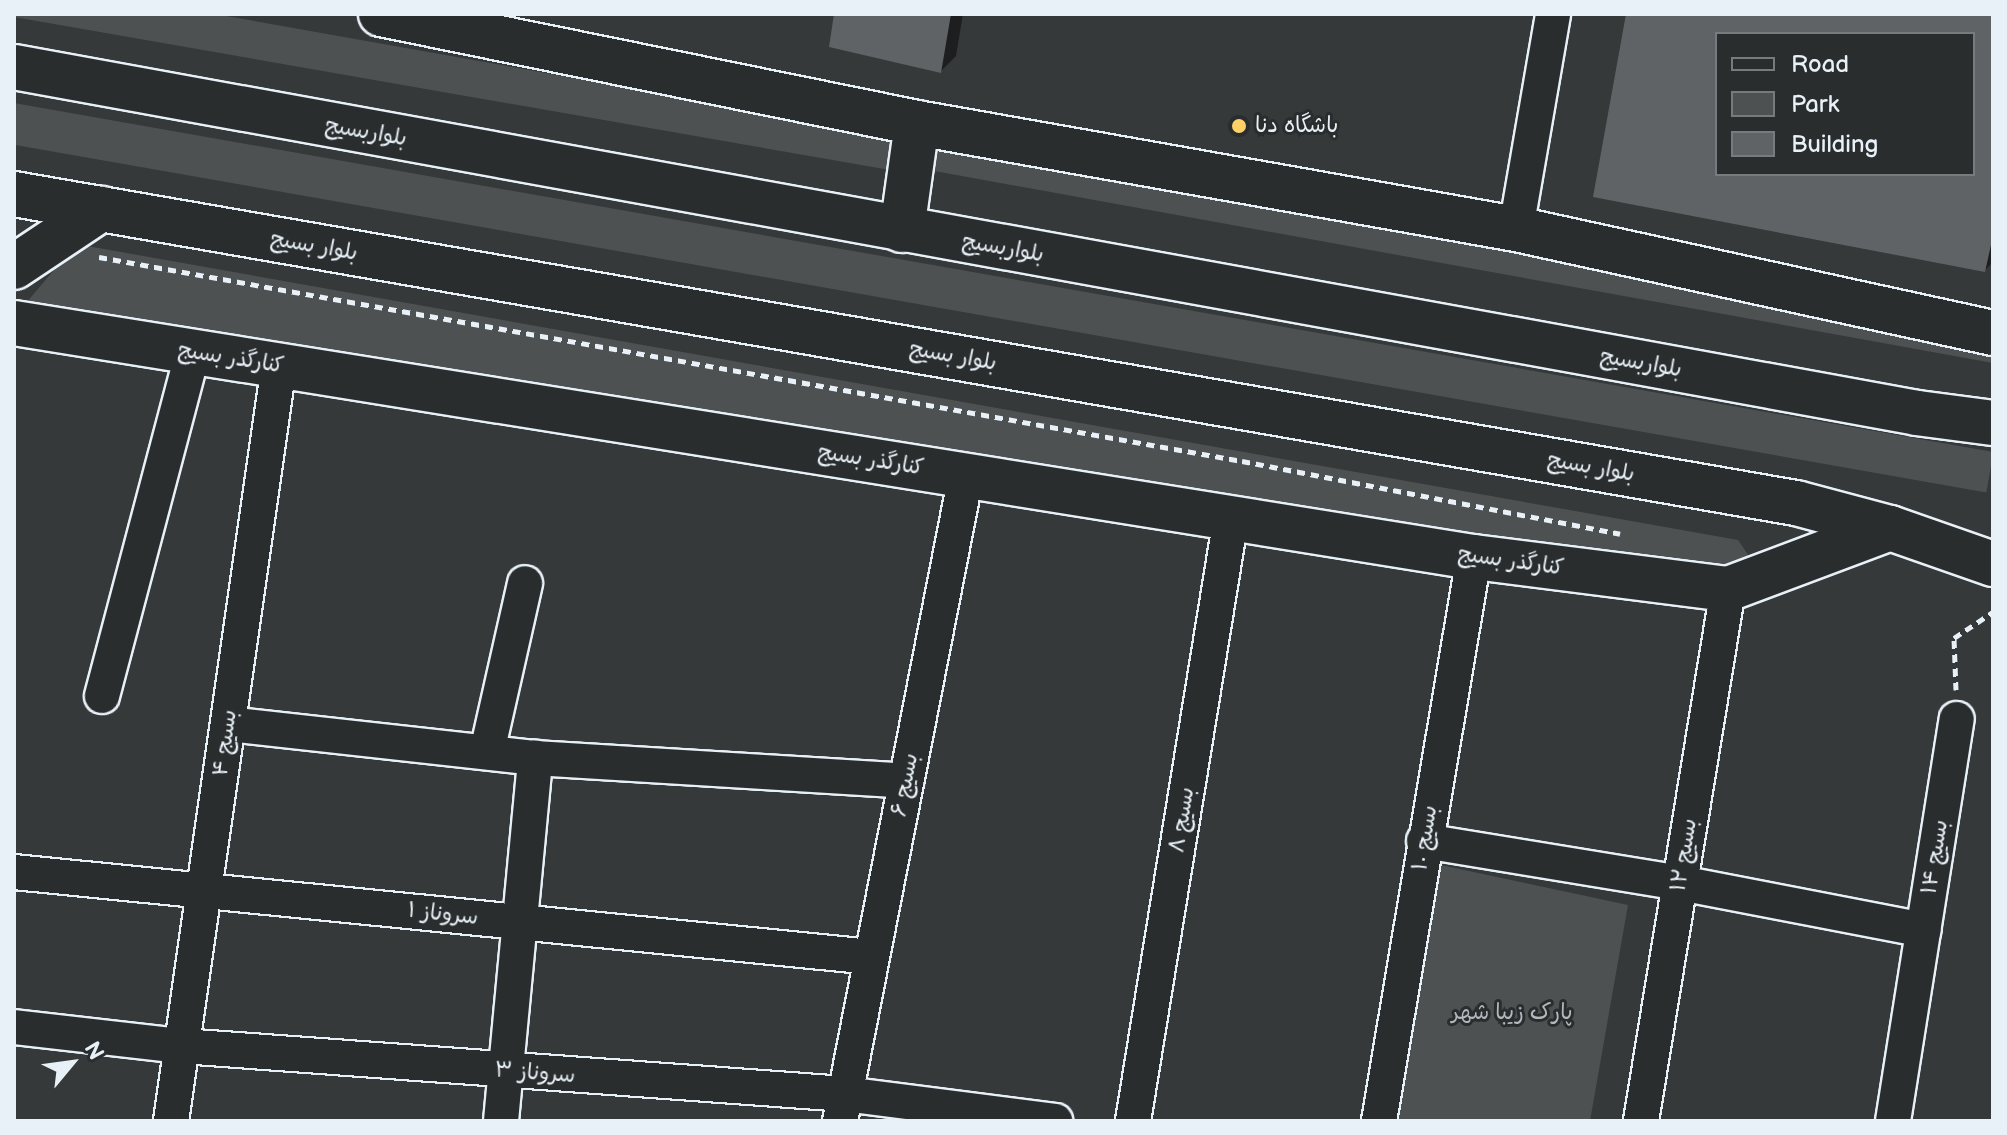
<!DOCTYPE html>
<meta charset="utf-8">
<style>
body{margin:0}
#map{position:relative;width:2007px;height:1135px;overflow:hidden;background:#35393a;font-family:"Balsamiq Sans","Playpen Sans Arabic",sans-serif}
div>[style]{position:absolute}
[style*='--x']{left:calc(var(--x)*1px);top:calc(var(--y)*1px);width:calc(var(--w)*1px);rotate:calc(var(--a)*1deg)}
.green>*{inset:0;background:#4d5152;transform-origin:0 0}
.shadow>*{inset:0;background:#0007}
.building>*{inset:0;background:#5f6365}
.path>*{height:5px;margin-top:-2.5px;transform-origin:0;background:repeating-linear-gradient(90deg,#e8f1f8 0 8px,transparent 0 14px)}
.roads{filter:drop-shadow(2px 0 #e8f1f8) drop-shadow(-2px 0 #e8f1f8) drop-shadow(0 2px #e8f1f8) drop-shadow(0 -2px #e8f1f8)}
.street>*{height:34px;margin:-17px;padding:0 17px;transform-origin:17px;border-radius:17px;background:#2a2d2e}
.secondary>*{height:44px;margin:-22px;padding:0 22px;transform-origin:22px;border-radius:22px;background:#2a2d2e}
.primary>*{height:44px;margin:-22px;padding:0 22px;transform-origin:22px;border-radius:22px;background:#2a2d2e}
.dots>*{width:22px;height:22px;translate:-50% -50%;box-sizing:border-box;border:4px solid #2a2d2e;border-radius:50%}
span{translate:-50% -50%;white-space:nowrap;text-align:center;line-height:1.15;-webkit-text-stroke:6px #2a2d2e;paint-order:stroke}
.poi-label{font-size:22px;color:#e8f1f8}
.left{translate:0 -50%;text-align:left}
.street-label{font-size:22px;color:#e8f1f8}
.park-label{font-size:22px;color:#b2b9be}
.frame{position:absolute;inset:0;border:16px solid #e8f1f8;pointer-events:none}
.legend{position:absolute;left:1715px;top:32px;width:260px;height:144px;box-sizing:border-box;background:#2a2d2e;border:2px solid #767b7f;margin:0;padding:10px 14px;list-style:none;font-size:24px;color:#e8f1f8}
.legend li{display:flex;align-items:center;gap:16px;height:40px}
.legend b{width:40px;border:2px solid #767b7f}
.north{position:absolute;left:32px;top:1023px;width:80px;height:80px;-webkit-text-stroke:6px #2a2d2e;paint-order:stroke;rotate:61deg;font-size:22px;font-weight:700;line-height:32px;text-align:center;color:#e8f1f8}
.north::after{content:'';display:block;margin:auto;width:28px;height:36px;background:#e8f1f8;clip-path:polygon(50% 0,100% 100%,50% 72%,0 100%)}
</style>
<div id="map">
<div class="green">
<div style="clip-path:polygon(14px 14px,215px 14px,894px 135px,890px 170px,14px 17px)"></div>
<div style="left:14px;top:103px;width:2010px;height:41px;rotate:10deg"></div>
<div style="clip-path:polygon(933px 139px,1993px 343px,1993px 363px,929px 170px)"></div>
<div style="clip-path:polygon(76px 244px,1738px 540px,1751px 559px,1728px 589px,26px 303px)"></div>
<div style="clip-path:polygon(1441px 865px,1628px 905px,1590px 1121px,1395px 1121px)"></div>
</div>
<div class="shadow">
<div style="clip-path:polygon(836px 14px,963px 14px,956px 56px,941px 71px)"></div>
<div style="clip-path:polygon(evenodd,1628px 14px,1993px 14px,1993px 262px,1985px 270px,1595px 196px,1628px 14px,1717px 34px,1973px 34px,1973px 174px,1717px 174px,1717px 34px)"></div>
</div>
<div class="building">
<div style="clip-path:polygon(834px 14px,951px 14px,941px 73px,829px 47px)"></div>
<div style="clip-path:polygon(evenodd,1626px 14px,1993px 14px,1993px 236px,1985px 272px,1593px 197px,1626px 14px,1717px 34px,1973px 34px,1973px 174px,1717px 174px,1717px 34px)"></div>
</div>
<div class="path">
<div style="--x:99;--y:257;--w:1161;--a:10.12"></div>
<div style="--x:1242;--y:461;--w:385;--a:10.9"></div>
<div style="--x:1956;--y:690;--w:52;--a:-92.2"></div>
<div style="--x:1954;--y:638;--w:47;--a:-33.7"></div>
</div>
<div class="roads">
<div class="street">
<div style="--x:1516;--y:229;--w:218;--a:-80.2"></div>
<div style="--x:102;--y:696;--w:356;--a:-75.2"></div>
<div style="--x:228;--y:724;--w:309;--a:6.3"></div>
<div style="--x:535;--y:758;--w:372;--a:3.5"></div>
<div style="--x:487;--y:752;--w:173;--a:-77.3"></div>
<div style="--x:1424;--y:841;--w:259;--a:9.3"></div>
<div style="--x:1680;--y:883;--w:248;--a:10.9"></div>
<div style="--x:14;--y:872;--w:862;--a:5.66"></div>
<div style="--x:14;--y:1027;--w:169;--a:6.5"></div>
<div style="--x:182;--y:1046;--w:665;--a:4.14"></div>
<div style="--x:845;--y:1094;--w:212;--a:7.3"></div>
<div style="--x:171;--y:1121;--w:764;--a:-81.87"></div>
<div style="--x:501;--y:1121;--w:365;--a:-84.6"></div>
<div style="--x:840;--y:1121;--w:657;--a:-78.95"></div>
<div style="--x:1133;--y:1121;--w:611;--a:-80.77"></div>
<div style="--x:1379;--y:1121;--w:572;--a:-80.44"></div>
<div style="--x:1641;--y:1121;--w:539;--a:-80.71"></div>
<div style="--x:1893;--y:1121;--w:407;--a:-81"></div>
</div>
<div class="secondary">
<div style="--x:381;--y:14;--w:547;--a:11.49"></div>
<div style="--x:917;--y:123;--w:608;--a:10.04"></div>
<div style="--x:1516;--y:229;--w:488;--a:12.3"></div>
<div style="--x:14;--y:267;--w:105;--a:-33.7"></div>
<div style="--x:14;--y:323;--w:1479;--a:9.11"></div>
<div style="--x:1474;--y:557;--w:256;--a:7.2"></div>
<div style="--x:1728;--y:589;--w:173;--a:-20.6"></div>
</div>
<div class="primary">
<div style="--x:14;--y:67;--w:1934;--a:10.3"></div>
<div style="--x:1917;--y:413;--w:77;--a:7.5"></div>
<div style="--x:14;--y:194;--w:1809;--a:9.84"></div>
<div style="--x:1796;--y:503;--w:97;--a:14.9"></div>
<div style="--x:1890;--y:528;--w:109;--a:19.3"></div>
<div style="--x:902;--y:230;--w:108;--a:-82"></div>
</div>
</div>
<div class="dots">
<div style="left:1239px;top:126px;background:#ffd166"></div>
</div>
<div class="poi-label">
<span class="left" style="left:1255px;top:126px">باشگاه دنا</span>
</div>
<div class="street-label">
<span style="left:366px;top:132px;rotate:10deg">بلواربسیج</span>
<span style="left:314px;top:246px;rotate:10deg">بلوار بسیج</span>
<span style="left:1003px;top:248px;rotate:10deg">بلواربسیج</span>
<span style="left:953px;top:356px;rotate:10deg">بلوار بسیج</span>
<span style="left:231px;top:358px;rotate:9deg">کنارگذر بسیج</span>
<span style="left:1641px;top:363px;rotate:10deg">بلواربسیج</span>
<span style="left:871px;top:460px;rotate:9deg">کنارگذر بسیج</span>
<span style="left:1591px;top:467px;rotate:10deg">بلوار بسیج</span>
<span style="left:1511px;top:561px;rotate:8deg">کنارگذر بسیج</span>
<span style="left:225px;top:743px;rotate:-82deg">بسیج ۴</span>
<span style="left:905px;top:785px;rotate:-79deg">بسیج ۶</span>
<span style="left:1182px;top:820px;rotate:-81deg">بسیج ۸</span>
<span style="left:1425px;top:838px;rotate:-81deg">بسیج ۱۰</span>
<span style="left:1684px;top:855px;rotate:-81deg">بسیج ۱۲</span>
<span style="left:1935px;top:857px;rotate:-81deg">بسیج ۱۴</span>
<span style="left:443px;top:914px;rotate:6deg">سروناز ۱</span>
<span style="left:535px;top:1073px;rotate:4deg">سروناز ۳</span>
</div>
<div class="park-label">
<span style="left:1512px;top:1013px">پارک زیبا شهر</span>
</div>
<div class="frame"></div>
<ul class="legend">
<li><b style="height:10px;background:#2a2d2e"></b>Road</li>
<li><b style="height:22px;background:#4d5152"></b>Park</li>
<li><b style="height:22px;background:#5f6365"></b>Building</li>
</ul>
<div class="north">N</div>
</div>
